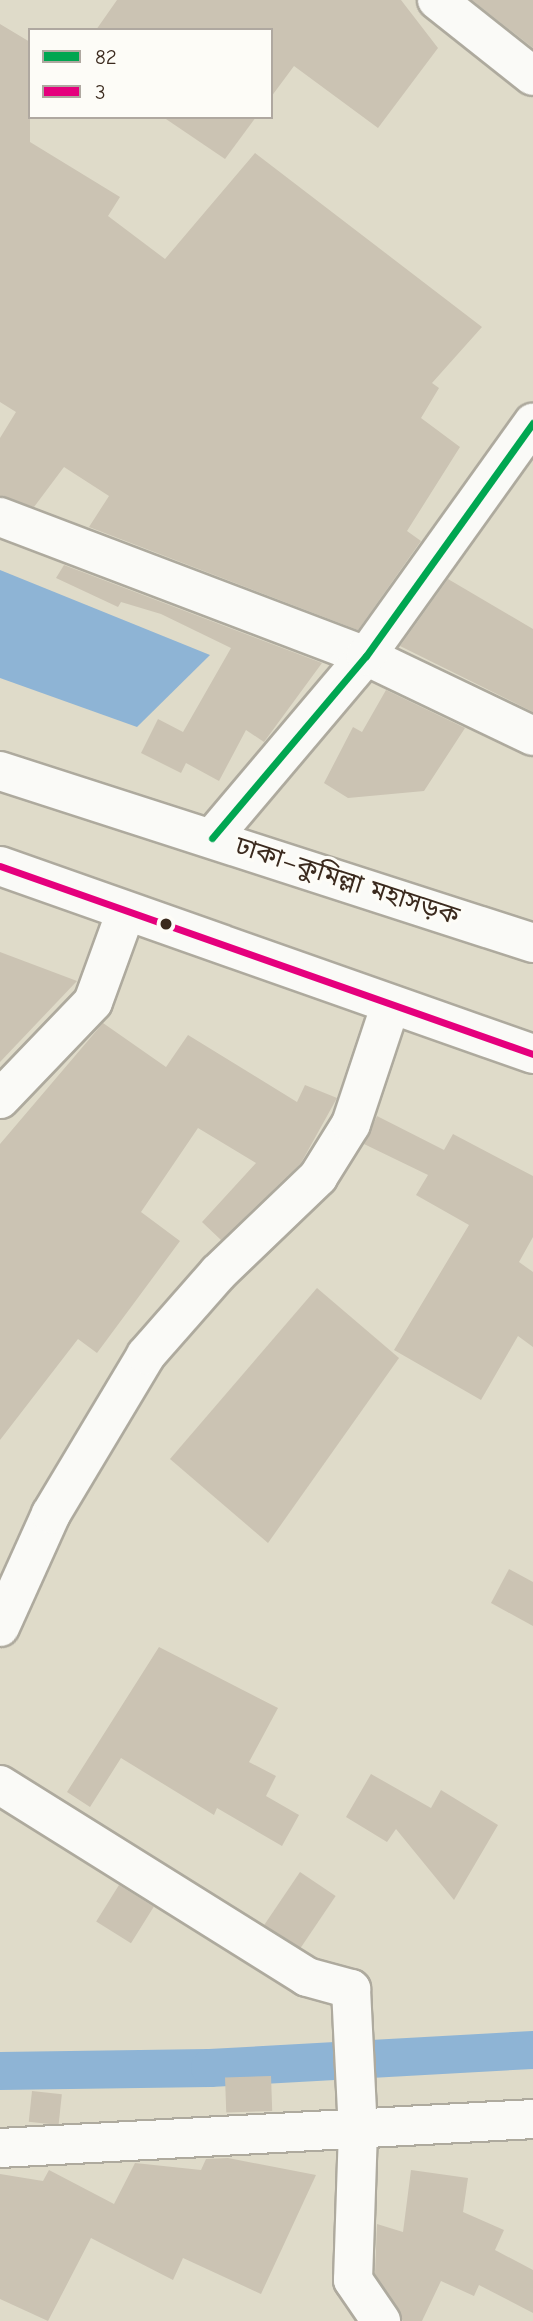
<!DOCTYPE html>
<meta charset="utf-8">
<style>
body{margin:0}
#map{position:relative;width:533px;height:2321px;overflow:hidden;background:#dfdbc9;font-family:"Comic Neue","Noto Sans Bengali",sans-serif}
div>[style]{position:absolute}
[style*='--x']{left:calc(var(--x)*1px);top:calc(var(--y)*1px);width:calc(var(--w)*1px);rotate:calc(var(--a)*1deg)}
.water>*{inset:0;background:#8eb4d5}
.canal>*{height:38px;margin:-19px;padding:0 19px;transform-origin:19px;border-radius:19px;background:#8eb4d5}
.building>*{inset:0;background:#cbc3b3;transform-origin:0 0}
.roads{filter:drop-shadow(2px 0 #aeaa9e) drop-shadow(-2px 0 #aeaa9e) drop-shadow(0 2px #aeaa9e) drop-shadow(0 -2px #aeaa9e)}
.street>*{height:38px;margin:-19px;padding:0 19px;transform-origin:19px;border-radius:19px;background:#fafaf7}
.highway>*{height:38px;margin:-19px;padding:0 19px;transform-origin:19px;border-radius:19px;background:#fafaf7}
.bus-1>*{height:7px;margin:-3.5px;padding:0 3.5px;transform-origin:3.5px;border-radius:3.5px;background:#00a651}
.bus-2>*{height:7px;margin:-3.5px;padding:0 3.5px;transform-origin:3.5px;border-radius:3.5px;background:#e5007d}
.dots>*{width:19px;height:19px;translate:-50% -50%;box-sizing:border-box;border:4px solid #fdfcf7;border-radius:50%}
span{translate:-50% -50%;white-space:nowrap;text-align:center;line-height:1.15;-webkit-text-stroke:6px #fdfcf7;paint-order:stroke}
.street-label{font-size:26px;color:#3b2a1e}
.legend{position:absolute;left:28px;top:28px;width:245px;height:91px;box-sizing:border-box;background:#fdfcf7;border:2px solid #afa8a0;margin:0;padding:9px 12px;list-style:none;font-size:21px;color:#3b2a1e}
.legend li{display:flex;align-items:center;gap:14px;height:35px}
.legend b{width:35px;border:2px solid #afa8a0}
</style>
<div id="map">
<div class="water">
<div style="clip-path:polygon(0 570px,210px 655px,137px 727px,0 678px)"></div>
</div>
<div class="canal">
<div style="--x:0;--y:2071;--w:210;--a:-0.8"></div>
<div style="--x:210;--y:2068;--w:324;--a:-3.2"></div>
</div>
<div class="building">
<div style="clip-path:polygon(117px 0,401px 0,438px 48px,378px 128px,294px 66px,271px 97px,271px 30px,96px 30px)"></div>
<div style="clip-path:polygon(472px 0,533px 0,533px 48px)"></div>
<div style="clip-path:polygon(0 24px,30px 42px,30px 142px,120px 197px,108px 216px,165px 259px,255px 153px,482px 327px,432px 383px,439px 388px,421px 418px,460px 447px,407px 531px,421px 541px,358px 630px,89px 527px,109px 496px,64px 467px,34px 507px,0 496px,0 438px,16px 412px,0 402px)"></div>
<div style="clip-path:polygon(163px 117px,256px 117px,225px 159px)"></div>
<div style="clip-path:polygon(64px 565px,322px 663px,264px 742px,246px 730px,219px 781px,186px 763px,181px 773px,141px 753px,158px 719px,183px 732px,231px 648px,161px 614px,121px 602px,118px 607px,56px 578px)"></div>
<div style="clip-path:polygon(448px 579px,533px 629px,533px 712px,400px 646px)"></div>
<div style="clip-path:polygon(386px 690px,465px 728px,424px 791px,348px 798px,324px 783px,353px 727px,362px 732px)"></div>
<div style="clip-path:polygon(0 952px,77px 981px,0 1062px)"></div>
<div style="clip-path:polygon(103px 1023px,166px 1067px,188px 1035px,297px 1102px,305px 1085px,337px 1098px,301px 1163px,221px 1240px,202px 1222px,256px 1163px,198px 1128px,141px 1212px,180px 1241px,97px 1353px,78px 1339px,0 1440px,0 1144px)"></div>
<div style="clip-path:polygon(377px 1116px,444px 1150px,453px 1134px,533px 1176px,533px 1237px,519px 1262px,533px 1272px,533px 1347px,518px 1336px,481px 1400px,394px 1350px,469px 1225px,416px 1195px,428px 1175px,364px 1144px)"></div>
<div style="clip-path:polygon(317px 1288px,399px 1358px,268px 1543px,170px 1459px)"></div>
<div style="clip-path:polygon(509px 1569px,533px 1582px,533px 1626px,491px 1603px)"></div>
<div style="clip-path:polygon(159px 1647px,278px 1708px,249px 1762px,276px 1776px,266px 1796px,299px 1815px,282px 1846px,217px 1808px,214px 1815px,121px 1758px,90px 1807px,67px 1792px)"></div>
<div style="clip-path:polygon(371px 1774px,431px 1808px,441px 1790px,498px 1825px,454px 1900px,396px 1829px,387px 1842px,346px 1817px)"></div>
<div style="left:300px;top:1872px;width:43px;height:64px;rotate:34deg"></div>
<div style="left:119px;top:1885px;width:41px;height:43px;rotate:32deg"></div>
<div style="left:271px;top:2076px;width:35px;height:46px;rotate:88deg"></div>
<div style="left:32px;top:2091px;width:30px;height:31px;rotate:6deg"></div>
<div style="clip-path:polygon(228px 2158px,316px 2175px,261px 2294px,183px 2258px,173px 2280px,91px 2238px,48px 2321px,0 2299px,0 2174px,43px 2181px,49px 2170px,114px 2204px,135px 2163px,201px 2170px,206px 2159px)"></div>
<div style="clip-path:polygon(411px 2170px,468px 2178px,463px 2212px,504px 2230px,495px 2250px,533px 2270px,533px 2313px,479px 2285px,474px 2296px,441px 2281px,422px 2321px,403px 2321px,375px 2274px,377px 2224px,403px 2232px)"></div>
</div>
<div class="roads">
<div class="street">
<div style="--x:437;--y:0;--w:122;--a:38.4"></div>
<div style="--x:0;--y:517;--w:392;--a:20.8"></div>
<div style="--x:366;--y:656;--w:185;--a:25.6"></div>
<div style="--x:212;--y:838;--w:238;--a:-49.8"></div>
<div style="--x:366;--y:656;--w:287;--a:-54.4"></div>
<div style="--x:0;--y:1099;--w:134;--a:-46.2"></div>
<div style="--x:93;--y:1002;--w:94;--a:-70"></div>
<div style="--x:0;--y:1627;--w:124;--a:-65.7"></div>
<div style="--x:51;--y:1514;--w:185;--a:-59.1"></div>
<div style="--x:146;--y:1355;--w:109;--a:-48.7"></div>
<div style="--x:218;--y:1273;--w:139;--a:-43.8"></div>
<div style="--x:318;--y:1177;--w:62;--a:-58.1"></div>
<div style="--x:351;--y:1124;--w:126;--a:-71.6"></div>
<div style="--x:0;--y:1785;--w:362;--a:32"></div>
<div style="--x:307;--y:1977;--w:46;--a:15.3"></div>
<div style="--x:351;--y:1989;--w:141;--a:87.2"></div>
<div style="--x:358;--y:2130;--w:150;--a:91.9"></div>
<div style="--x:353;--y:2280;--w:50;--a:55.7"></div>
<div style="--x:0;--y:2148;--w:534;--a:-3.11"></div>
</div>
<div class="highway">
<div style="--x:0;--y:771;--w:560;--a:17.88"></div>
<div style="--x:0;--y:866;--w:565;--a:19.43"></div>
</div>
</div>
<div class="bus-1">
<div style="--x:212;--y:838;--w:238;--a:-49.8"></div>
<div style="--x:366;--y:656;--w:287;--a:-54.4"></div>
</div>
<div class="bus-2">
<div style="--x:0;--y:866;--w:565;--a:19.43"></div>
</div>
<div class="dots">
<div style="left:166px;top:924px;background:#3b2a1e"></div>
</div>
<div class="street-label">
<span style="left:347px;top:882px;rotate:18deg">ঢাকা–কুমিল্লা মহাসড়ক</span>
</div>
<ul class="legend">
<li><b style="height:9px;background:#00a651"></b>82</li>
<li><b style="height:9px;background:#e5007d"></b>3</li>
</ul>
</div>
